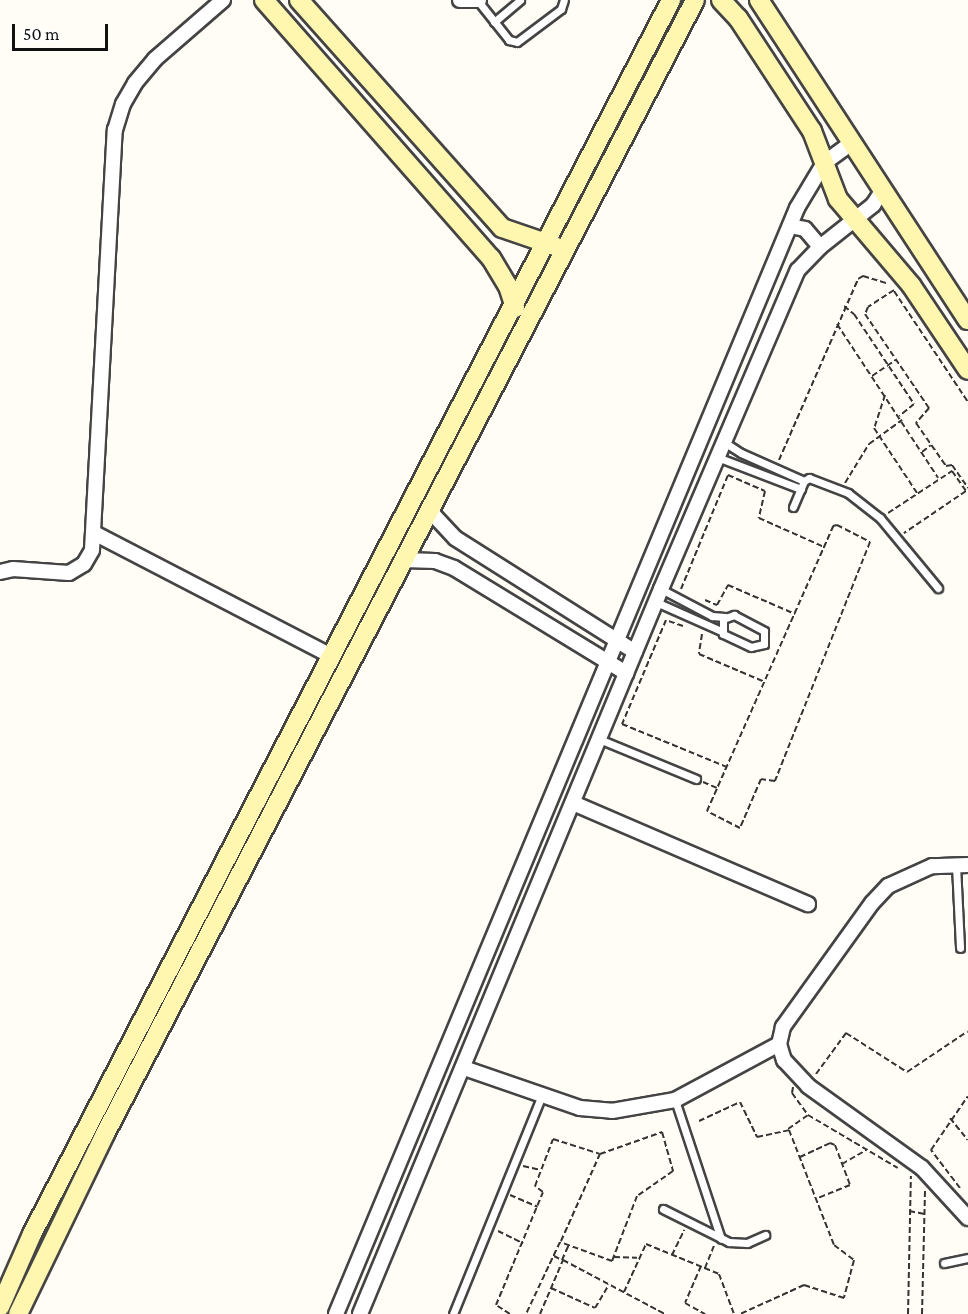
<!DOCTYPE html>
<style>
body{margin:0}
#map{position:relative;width:968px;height:1314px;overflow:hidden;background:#fffdf5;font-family:"Crimson Pro",serif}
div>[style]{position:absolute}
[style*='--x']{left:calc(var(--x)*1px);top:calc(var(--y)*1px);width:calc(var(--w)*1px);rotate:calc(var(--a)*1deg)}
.path>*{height:2px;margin-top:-1px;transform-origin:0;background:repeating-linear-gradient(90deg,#333 0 6px,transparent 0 9px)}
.roads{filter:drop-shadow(2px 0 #444) drop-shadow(-2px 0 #444) drop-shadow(0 2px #444) drop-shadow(0 -2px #444)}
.lane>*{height:7px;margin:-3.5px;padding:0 3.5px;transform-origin:3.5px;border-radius:3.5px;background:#fff}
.street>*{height:14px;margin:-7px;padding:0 7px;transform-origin:7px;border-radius:7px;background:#fff}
.secondary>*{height:18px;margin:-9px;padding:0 9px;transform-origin:9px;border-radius:9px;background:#fff6b0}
span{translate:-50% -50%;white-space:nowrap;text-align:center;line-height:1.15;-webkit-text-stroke:6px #fff;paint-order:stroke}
.scale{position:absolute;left:12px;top:24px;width:96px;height:27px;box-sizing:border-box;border:3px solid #111;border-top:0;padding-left:8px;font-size:18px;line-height:21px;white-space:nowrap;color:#111;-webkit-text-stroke:4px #fff;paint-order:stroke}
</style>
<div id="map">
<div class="path">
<div style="--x:894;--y:290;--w:31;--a:147"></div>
<div style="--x:868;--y:307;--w:8;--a:113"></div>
<div style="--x:865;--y:314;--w:114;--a:55.8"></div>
<div style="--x:929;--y:408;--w:20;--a:131"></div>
<div style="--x:916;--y:423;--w:52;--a:55.1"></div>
<div style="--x:946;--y:466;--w:6;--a:-9"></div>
<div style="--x:952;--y:465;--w:28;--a:55"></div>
<div style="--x:894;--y:291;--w:133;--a:56.3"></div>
<div style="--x:844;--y:306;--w:13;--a:39"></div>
<div style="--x:854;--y:314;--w:108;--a:56.3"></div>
<div style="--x:914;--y:404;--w:19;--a:141"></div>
<div style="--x:837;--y:324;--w:184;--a:56.7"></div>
<div style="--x:872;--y:376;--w:29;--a:-34"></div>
<div style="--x:885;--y:395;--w:35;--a:108"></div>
<div style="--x:874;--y:428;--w:78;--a:56.5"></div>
<div style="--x:922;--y:452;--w:11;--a:-38"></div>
<div style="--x:779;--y:460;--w:197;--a:-66.4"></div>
<div style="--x:858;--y:279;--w:6;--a:-31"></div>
<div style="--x:863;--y:276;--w:27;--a:17"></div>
<div style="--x:845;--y:483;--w:46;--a:-58.4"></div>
<div style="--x:869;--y:444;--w:41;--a:-36"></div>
<div style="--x:888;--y:513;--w:77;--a:-33.3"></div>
<div style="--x:952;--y:471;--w:24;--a:55"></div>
<div style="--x:966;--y:491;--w:75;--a:145.9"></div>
<div style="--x:837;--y:525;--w:37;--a:27"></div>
<div style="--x:870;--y:542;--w:257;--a:111.7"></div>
<div style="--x:775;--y:781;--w:14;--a:-172"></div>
<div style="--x:761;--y:779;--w:53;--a:113.2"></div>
<div style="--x:740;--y:828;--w:37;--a:-153"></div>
<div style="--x:707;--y:811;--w:312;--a:-66.1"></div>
<div style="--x:833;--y:526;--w:4;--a:-14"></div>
<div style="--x:681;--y:589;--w:123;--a:-67.6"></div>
<div style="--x:728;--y:475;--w:40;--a:23.4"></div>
<div style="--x:765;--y:491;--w:28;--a:103"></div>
<div style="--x:759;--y:518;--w:71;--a:24"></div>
<div style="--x:705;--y:600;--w:13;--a:23"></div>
<div style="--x:717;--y:605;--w:23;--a:-61"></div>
<div style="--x:728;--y:585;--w:73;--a:23.4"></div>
<div style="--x:683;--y:626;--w:18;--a:-161"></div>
<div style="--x:666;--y:620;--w:113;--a:112.9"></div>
<div style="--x:622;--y:724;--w:113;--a:22.3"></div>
<div style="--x:702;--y:634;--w:20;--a:99"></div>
<div style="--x:699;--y:654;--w:72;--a:23"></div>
<div style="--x:703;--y:782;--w:15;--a:23"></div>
<div style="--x:816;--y:1074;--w:51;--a:-53.8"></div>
<div style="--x:846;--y:1033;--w:72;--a:32.6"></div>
<div style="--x:907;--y:1072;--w:73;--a:-33.9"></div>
<div style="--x:793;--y:1087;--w:6;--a:99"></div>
<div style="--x:792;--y:1093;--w:27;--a:54"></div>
<div style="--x:808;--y:1115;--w:104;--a:30.5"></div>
<div style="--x:950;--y:1118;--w:28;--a:51"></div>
<div style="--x:699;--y:1121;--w:45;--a:-24.9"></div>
<div style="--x:740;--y:1102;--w:39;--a:64"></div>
<div style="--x:757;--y:1137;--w:33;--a:-12"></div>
<div style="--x:789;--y:1130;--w:123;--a:68.6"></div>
<div style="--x:834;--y:1245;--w:25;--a:37"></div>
<div style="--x:854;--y:1260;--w:39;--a:105"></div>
<div style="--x:844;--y:1298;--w:42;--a:-162"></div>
<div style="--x:804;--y:1285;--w:70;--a:155.6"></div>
<div style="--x:788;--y:1129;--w:24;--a:-35"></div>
<div style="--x:800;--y:1157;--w:33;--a:-25"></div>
<div style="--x:830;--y:1143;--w:5;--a:22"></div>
<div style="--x:835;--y:1145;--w:43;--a:69.4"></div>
<div style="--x:850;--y:1185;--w:35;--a:158"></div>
<div style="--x:842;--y:1164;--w:28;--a:-30"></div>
<div style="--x:523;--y:1166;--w:17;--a:13"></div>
<div style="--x:960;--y:1188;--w:48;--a:-127.3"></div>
<div style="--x:931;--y:1150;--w:65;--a:-55.6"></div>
<div style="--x:510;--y:1195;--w:30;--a:23"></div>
<div style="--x:909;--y:1211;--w:16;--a:11"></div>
<div style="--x:498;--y:1231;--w:28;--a:26"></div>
<div style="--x:561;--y:1241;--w:95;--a:-65.9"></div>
<div style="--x:672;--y:1255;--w:28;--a:-64"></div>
<div style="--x:554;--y:1256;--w:9;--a:27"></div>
<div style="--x:562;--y:1260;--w:17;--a:-66"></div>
<div style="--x:614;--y:1257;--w:23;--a:2"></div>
<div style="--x:701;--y:1266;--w:40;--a:113.4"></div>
<div style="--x:685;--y:1303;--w:23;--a:29"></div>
<div style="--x:705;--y:1268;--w:24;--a:-68"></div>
<div style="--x:551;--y:1288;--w:48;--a:24.4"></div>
<div style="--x:595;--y:1308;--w:27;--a:-59"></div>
<div style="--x:624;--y:1292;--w:53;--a:-65.4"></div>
<div style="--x:646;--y:1244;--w:79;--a:22.3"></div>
<div style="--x:719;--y:1274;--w:43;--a:69.4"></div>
<div style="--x:510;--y:1314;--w:17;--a:-147"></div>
<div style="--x:496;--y:1305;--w:122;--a:-67.4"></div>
<div style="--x:543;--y:1192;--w:10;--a:-143"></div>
<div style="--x:535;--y:1186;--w:50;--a:-69"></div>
<div style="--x:553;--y:1139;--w:49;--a:17.7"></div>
<div style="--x:600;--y:1154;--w:66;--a:-19.5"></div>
<div style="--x:662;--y:1132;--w:41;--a:74.2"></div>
<div style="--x:673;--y:1171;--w:44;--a:145.2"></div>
<div style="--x:637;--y:1196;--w:70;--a:111"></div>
<div style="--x:612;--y:1261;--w:55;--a:-159.9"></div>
<div style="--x:560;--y:1242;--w:80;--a:115.3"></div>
<div style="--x:540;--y:1314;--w:59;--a:-66.9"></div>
<div style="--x:563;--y:1260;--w:115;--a:27.9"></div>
<div style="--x:908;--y:1314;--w:138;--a:-88.8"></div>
<div style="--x:922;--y:1314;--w:123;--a:-88.6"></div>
</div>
<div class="roads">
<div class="lane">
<div style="--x:478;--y:1;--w:50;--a:51.5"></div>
<div style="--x:509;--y:40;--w:8;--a:14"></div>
<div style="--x:517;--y:42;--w:55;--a:-36.9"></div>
<div style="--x:561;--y:9;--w:9;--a:-72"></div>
<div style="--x:494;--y:22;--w:34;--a:-40"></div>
<div style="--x:724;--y:442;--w:20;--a:33"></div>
<div style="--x:741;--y:453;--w:69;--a:24"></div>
<div style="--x:717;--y:457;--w:90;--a:20.9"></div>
<div style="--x:793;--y:507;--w:28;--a:-67"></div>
<div style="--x:804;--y:481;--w:6;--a:-31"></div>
<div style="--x:809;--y:478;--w:42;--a:21"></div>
<div style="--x:848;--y:493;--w:41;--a:38"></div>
<div style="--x:880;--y:518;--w:91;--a:50.4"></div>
<div style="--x:661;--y:589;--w:58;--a:27.9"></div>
<div style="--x:712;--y:616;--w:13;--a:4"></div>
<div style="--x:656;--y:602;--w:71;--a:24"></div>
<div style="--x:734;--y:615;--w:34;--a:28"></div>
<div style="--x:764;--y:631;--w:13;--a:90"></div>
<div style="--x:764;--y:644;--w:13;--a:167"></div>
<div style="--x:751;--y:647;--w:31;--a:-155"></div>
<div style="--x:723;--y:634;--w:15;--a:-90"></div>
<div style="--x:723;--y:619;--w:12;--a:-20"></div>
<div style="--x:599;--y:739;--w:105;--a:22.4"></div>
<div style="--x:956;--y:865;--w:83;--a:87.2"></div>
<div style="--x:675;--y:1100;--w:146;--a:71.7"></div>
<div style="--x:663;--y:1209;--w:74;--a:26.6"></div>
<div style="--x:729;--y:1242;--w:18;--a:3"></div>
<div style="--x:747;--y:1243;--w:20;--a:-24"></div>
<div style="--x:944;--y:1263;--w:25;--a:-12"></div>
<div style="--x:453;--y:1314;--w:236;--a:-67.9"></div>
</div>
<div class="street">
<div style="--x:460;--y:0;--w:19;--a:0"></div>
<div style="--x:790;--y:226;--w:15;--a:11"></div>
<div style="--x:805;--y:229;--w:23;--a:50"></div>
<div style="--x:429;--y:510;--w:38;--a:47"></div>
<div style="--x:455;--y:538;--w:213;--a:32.3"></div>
<div style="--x:94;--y:533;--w:269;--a:27.4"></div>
<div style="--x:404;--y:560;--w:31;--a:2"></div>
<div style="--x:435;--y:561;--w:20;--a:20"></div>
<div style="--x:454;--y:568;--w:202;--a:31.4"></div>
<div style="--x:0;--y:572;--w:13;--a:-13"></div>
<div style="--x:13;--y:569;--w:56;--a:4.1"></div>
<div style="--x:69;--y:573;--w:17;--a:-31"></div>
<div style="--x:84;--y:564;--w:16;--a:-60"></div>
<div style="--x:92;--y:550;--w:421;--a:-86.9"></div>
<div style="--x:115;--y:130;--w:27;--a:-73"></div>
<div style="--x:123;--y:104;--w:24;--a:-60"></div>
<div style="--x:135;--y:83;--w:31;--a:-50"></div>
<div style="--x:155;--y:59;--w:90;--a:-40.9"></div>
<div style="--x:573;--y:803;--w:256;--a:23.3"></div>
<div style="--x:968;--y:865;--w:36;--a:178"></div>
<div style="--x:932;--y:866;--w:48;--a:155.6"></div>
<div style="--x:888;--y:886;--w:23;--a:133"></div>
<div style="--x:872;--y:903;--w:153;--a:125.7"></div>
<div style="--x:783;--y:1027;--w:17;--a:103"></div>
<div style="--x:779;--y:1044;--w:17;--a:73"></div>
<div style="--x:784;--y:1060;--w:35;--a:47"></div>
<div style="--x:808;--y:1086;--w:140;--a:35.7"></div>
<div style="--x:922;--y:1168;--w:68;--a:47.4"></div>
<div style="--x:464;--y:1068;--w:123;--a:19"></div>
<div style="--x:580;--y:1108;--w:32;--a:5"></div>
<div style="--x:612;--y:1111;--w:64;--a:-9.9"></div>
<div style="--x:675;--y:1100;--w:118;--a:-28.3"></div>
<div style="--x:336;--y:1314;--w:1198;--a:-67.37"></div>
<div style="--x:797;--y:208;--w:52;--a:-59"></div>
<div style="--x:824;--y:163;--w:34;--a:-36"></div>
<div style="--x:360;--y:1314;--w:785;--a:-67.45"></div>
<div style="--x:661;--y:589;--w:347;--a:-66.8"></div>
<div style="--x:798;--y:270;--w:32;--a:-46"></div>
<div style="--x:820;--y:247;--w:68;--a:-38.4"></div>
<div style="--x:873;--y:205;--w:17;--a:-57"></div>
</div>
<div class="secondary">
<div style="--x:264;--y:0;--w:344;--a:48.7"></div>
<div style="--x:491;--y:258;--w:33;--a:59"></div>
<div style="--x:508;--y:286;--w:23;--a:72"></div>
<div style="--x:299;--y:0;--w:305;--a:48.3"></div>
<div style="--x:502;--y:228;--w:56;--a:18.8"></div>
<div style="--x:721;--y:0;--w:25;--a:47"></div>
<div style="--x:738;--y:18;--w:135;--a:56.8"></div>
<div style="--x:812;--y:131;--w:73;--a:69.1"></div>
<div style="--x:838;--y:199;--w:113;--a:49.7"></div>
<div style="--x:911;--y:285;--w:102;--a:56.2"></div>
<div style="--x:759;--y:0;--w:382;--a:56.9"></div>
<div style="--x:0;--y:1307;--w:80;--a:-66.3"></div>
<div style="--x:32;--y:1234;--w:1390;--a:-62.62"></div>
<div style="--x:18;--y:1314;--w:200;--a:-64.2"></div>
<div style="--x:105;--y:1134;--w:1278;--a:-62.51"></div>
</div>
</div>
<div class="scale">50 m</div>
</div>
